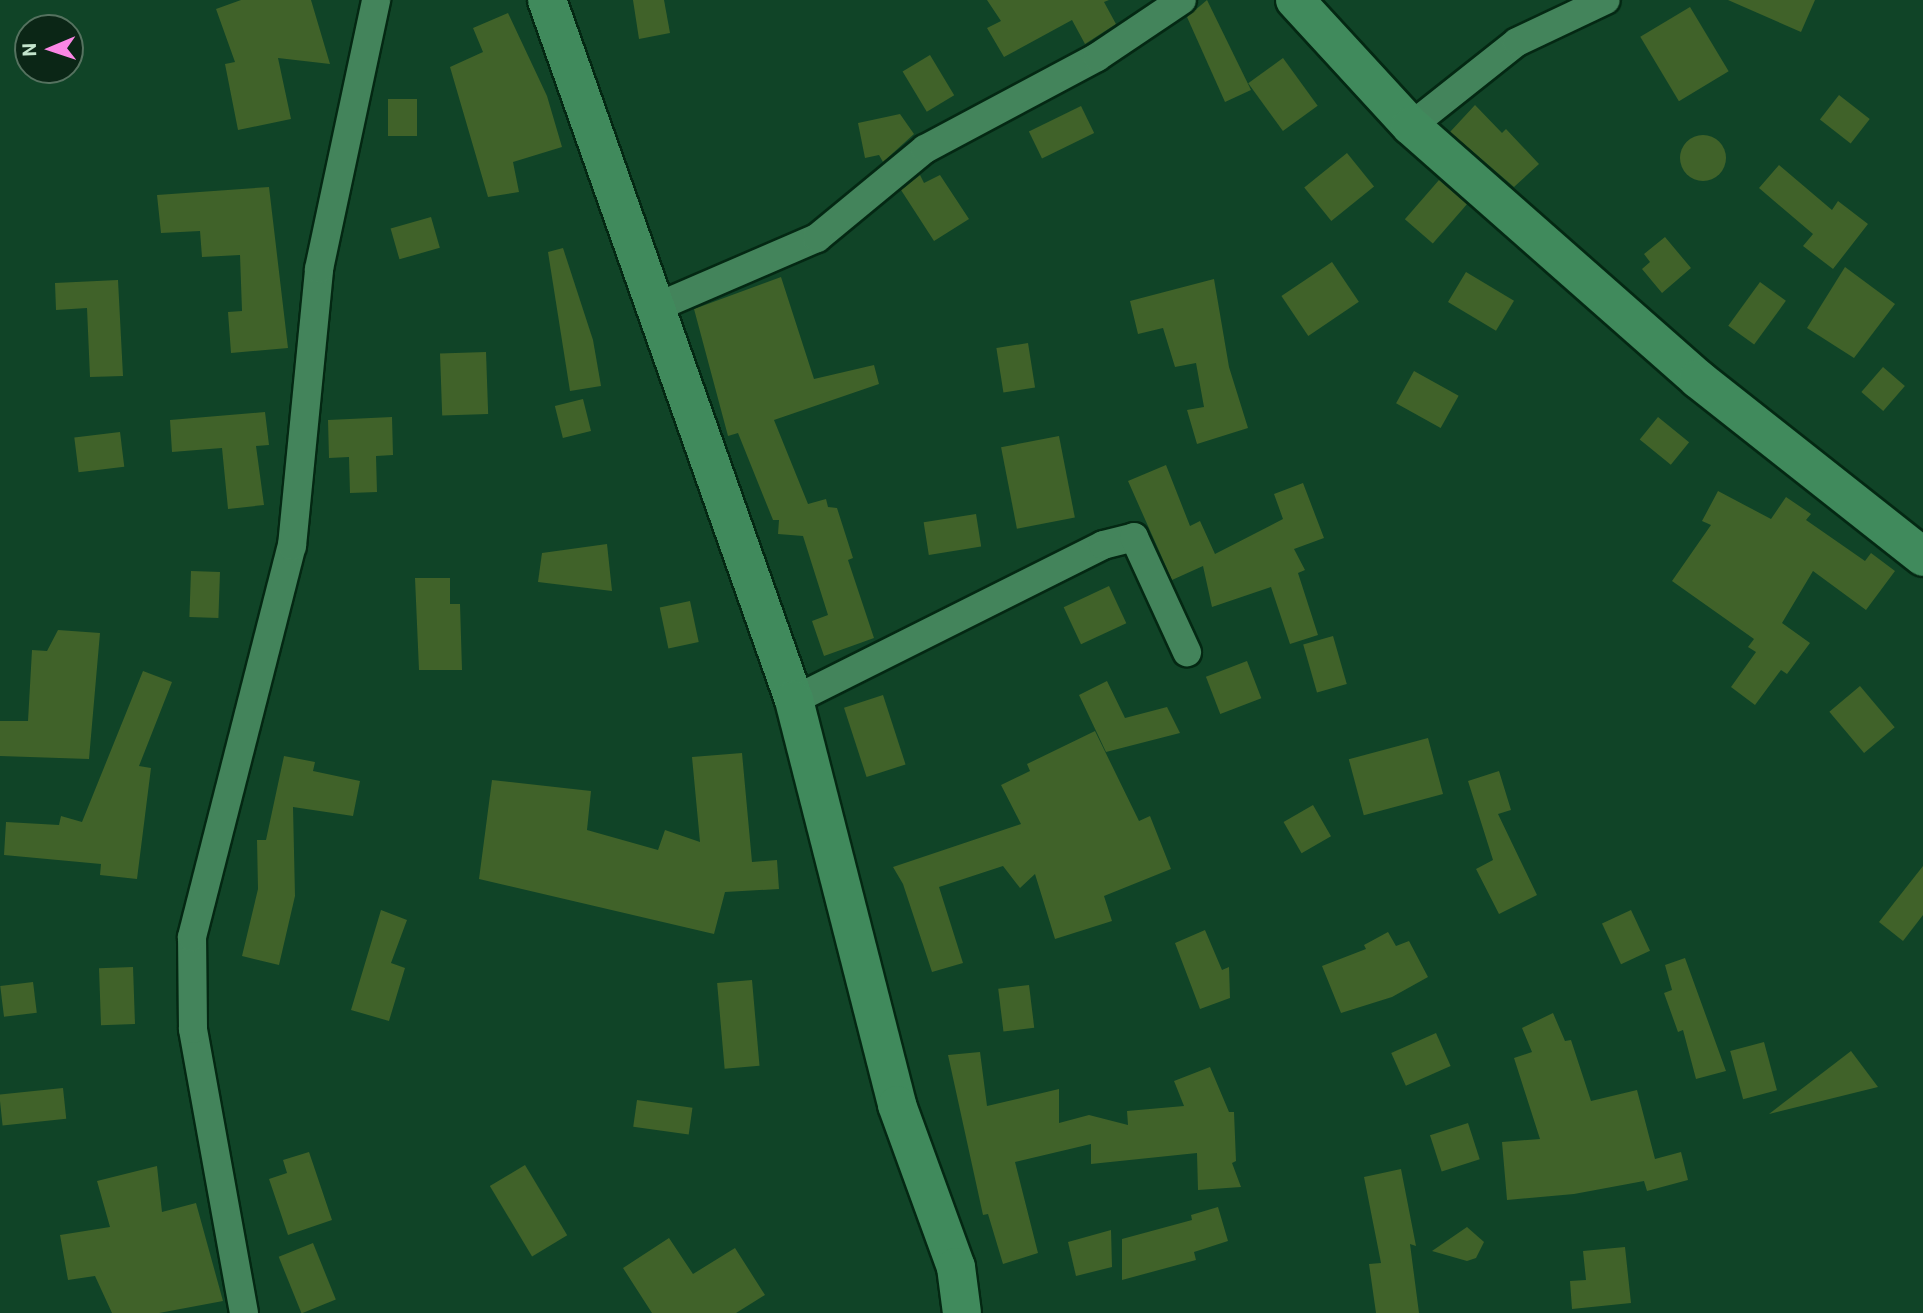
<!DOCTYPE html>
<style>
body{margin:0}
#map{position:relative;width:1923px;height:1313px;overflow:hidden;background:#104427;font-family:Roboto,sans-serif}
div>[style]{position:absolute}
[style*='--x']{left:calc(var(--x)*1px);top:calc(var(--y)*1px);width:calc(var(--w)*1px);rotate:calc(var(--a)*1deg)}
.building>*{inset:0;background:#406229;transform-origin:0 0}
.round{border-radius:50%}
.roads{filter:drop-shadow(2px 0 #042813) drop-shadow(-2px 0 #042813) drop-shadow(0 2px #042813) drop-shadow(0 -2px #042813)}
.street>*{height:28px;margin:-14px;padding:0 14px;transform-origin:14px;border-radius:14px;background:#43845b}
.secondary>*{height:38px;margin:-19px;padding:0 19px;transform-origin:19px;border-radius:19px;background:#408a5c}
span{translate:-50% -50%;white-space:nowrap;text-align:center;line-height:1.15;-webkit-text-stroke:6px #0b2616;paint-order:stroke}
.north{position:absolute;left:14px;top:14px;width:70px;height:70px;box-sizing:border-box;background:#0b2616;border:2px solid #55725f;border-radius:50%;rotate:268deg;font-size:19px;font-weight:700;line-height:28px;text-align:center;color:#c3e4cc}
.north::after{content:'';display:block;margin:auto;width:24px;height:32px;background:#fb87e5;clip-path:polygon(50% 0,100% 100%,50% 72%,0 100%)}
</style>
<div id="map">
<div class="building">
<div style="clip-path:polygon(241px 0,311px 0,330px 64px,278px 58px,291px 119px,238px 130px,225px 64px,235px 62px,216px 9px)"></div>
<div style="clip-path:polygon(633px 0,664px 0,670px 33px,639px 39px)"></div>
<div style="clip-path:polygon(987px 0,1109px 0,1104px 2px,1116px 24px,1085px 44px,1072px 20px,1004px 57px,987px 28px,1001px 21px)"></div>
<div style="clip-path:polygon(1207px 0,1251px 90px,1225px 102px,1187px 17px)"></div>
<div style="clip-path:polygon(1728px 0,1815px 0,1801px 32px)"></div>
<div style="left:1690px;top:7px;width:75px;height:58px;rotate:59deg"></div>
<div style="clip-path:polygon(508px 13px,547px 96px,562px 147px,513px 162px,519px 192px,488px 197px,450px 67px,483px 52px,473px 28px)"></div>
<div style="left:930px;top:55px;width:47px;height:32px;rotate:59deg"></div>
<div style="left:1283px;top:58px;width:59px;height:43px;rotate:54deg"></div>
<div style="left:1839px;top:95px;width:39px;height:31px;rotate:38deg"></div>
<div style="left:417px;top:99px;width:37px;height:29px;rotate:90deg"></div>
<div style="clip-path:polygon(1475px 105px,1502px 133px,1506px 129px,1539px 164px,1514px 187px,1450px 132px)"></div>
<div style="left:1081px;top:106px;width:30px;height:58px;rotate:64deg"></div>
<div style="clip-path:polygon(900px 114px,914px 134px,883px 162px,879px 155px,865px 158px,858px 123px)"></div>
<div class="round" style="left:1680px;top:135px;width:46px;height:46px"></div>
<div style="left:1347px;top:153px;width:43px;height:55px;rotate:51deg"></div>
<div style="clip-path:polygon(1779px 165px,1832px 210px,1838px 201px,1868px 224px,1833px 269px,1803px 246px,1813px 234px,1759px 188px)"></div>
<div style="clip-path:polygon(920px 175px,924px 183px,940px 175px,969px 219px,934px 241px,901px 190px)"></div>
<div style="left:1439px;top:180px;width:37px;height:52px;rotate:41deg"></div>
<div style="clip-path:polygon(269px 187px,288px 348px,231px 353px,228px 312px,242px 311px,240px 255px,202px 257px,200px 231px,161px 233px,157px 195px)"></div>
<div style="left:431px;top:217px;width:32px;height:42px;rotate:74deg"></div>
<div style="clip-path:polygon(1665px 237px,1691px 268px,1662px 293px,1642px 269px,1650px 262px,1644px 254px)"></div>
<div style="clip-path:polygon(563px 248px,593px 340px,601px 386px,570px 391px,548px 252px)"></div>
<div style="left:1332px;top:262px;width:48px;height:61px;rotate:56deg"></div>
<div style="clip-path:polygon(1845px 267px,1895px 304px,1854px 358px,1807px 328px)"></div>
<div style="left:1466px;top:272px;width:56px;height:35px;rotate:31deg"></div>
<div style="clip-path:polygon(781px 277px,814px 379px,874px 365px,879px 384px,774px 420px,808px 504px,826px 499px,828px 507px,837px 508px,853px 558px,848px 560px,874px 638px,824px 656px,812px 621px,828px 615px,803px 536px,778px 534px,779px 520px,773px 520px,738px 433px,728px 436px,694px 309px)"></div>
<div style="clip-path:polygon(1214px 279px,1229px 367px,1248px 428px,1197px 444px,1187px 410px,1204px 407px,1196px 363px,1175px 367px,1163px 328px,1138px 334px,1130px 301px)"></div>
<div style="clip-path:polygon(118px 280px,123px 376px,90px 377px,87px 308px,56px 310px,55px 283px)"></div>
<div style="left:1760px;top:282px;width:32px;height:54px;rotate:36deg"></div>
<div style="left:1028px;top:343px;width:45px;height:32px;rotate:81deg"></div>
<div style="left:486px;top:352px;width:62px;height:46px;rotate:88deg"></div>
<div style="left:1883px;top:367px;width:29px;height:33px;rotate:41deg"></div>
<div style="left:1414px;top:371px;width:51px;height:37px;rotate:29deg"></div>
<div style="left:583px;top:399px;width:33px;height:29px;rotate:76deg"></div>
<div style="clip-path:polygon(265px 412px,269px 445px,256px 446px,264px 505px,228px 509px,222px 448px,172px 452px,170px 420px)"></div>
<div style="clip-path:polygon(392px 417px,393px 455px,376px 456px,377px 492px,350px 493px,349px 457px,329px 458px,328px 420px)"></div>
<div style="left:1658px;top:417px;width:40px;height:29px;rotate:39deg"></div>
<div style="left:120px;top:432px;width:35px;height:46px;rotate:83deg"></div>
<div style="left:1059px;top:436px;width:83px;height:59px;rotate:79deg"></div>
<div style="clip-path:polygon(1166px 465px,1190px 526px,1200px 521px,1215px 554px,1283px 519px,1274px 494px,1303px 483px,1324px 538px,1294px 549px,1305px 570px,1298px 573px,1318px 635px,1290px 644px,1271px 587px,1212px 607px,1203px 566px,1172px 580px,1128px 481px)"></div>
<div style="clip-path:polygon(1718px 491px,1771px 519px,1786px 497px,1811px 514px,1806px 520px,1865px 561px,1871px 553px,1895px 571px,1866px 610px,1813px 571px,1782px 623px,1810px 643px,1787px 674px,1781px 670px,1755px 705px,1731px 687px,1756px 652px,1748px 647px,1754px 639px,1672px 581px,1711px 525px,1702px 521px)"></div>
<div style="left:976px;top:514px;width:33px;height:53px;rotate:81deg"></div>
<div style="clip-path:polygon(607px 544px,612px 591px,538px 582px,542px 553px)"></div>
<div style="left:191px;top:571px;width:29px;height:46px;rotate:2deg"></div>
<div style="clip-path:polygon(415px 578px,450px 578px,450px 604px,460px 604px,462px 670px,419px 670px)"></div>
<div style="left:1109px;top:586px;width:41px;height:50px;rotate:65deg"></div>
<div style="left:690px;top:601px;width:42px;height:31px;rotate:78deg"></div>
<div style="clip-path:polygon(58px 630px,100px 633px,89px 759px,0 756px,0 721px,28px 721px,32px 650px,47px 651px)"></div>
<div style="left:1333px;top:636px;width:50px;height:31px;rotate:74deg"></div>
<div style="left:1247px;top:661px;width:40px;height:44px;rotate:69deg"></div>
<div style="clip-path:polygon(143px 671px,172px 682px,139px 766px,151px 768px,137px 879px,100px 875px,101px 864px,4px 855px,6px 822px,59px 825px,61px 816px,82px 822px)"></div>
<div style="clip-path:polygon(1107px 681px,1125px 718px,1167px 707px,1180px 733px,1106px 752px,1079px 695px)"></div>
<div style="left:1860px;top:686px;width:54px;height:40px;rotate:50deg"></div>
<div style="left:883px;top:695px;width:73px;height:41px;rotate:72deg"></div>
<div style="clip-path:polygon(1095px 731px,1139px 821px,1150px 816px,1171px 869px,1104px 896px,1112px 921px,1055px 939px,1035px 874px,1020px 888px,1003px 866px,939px 887px,963px 963px,932px 972px,903px 884px,893px 867px,1021px 824px,1001px 785px,1030px 771px,1027px 764px)"></div>
<div style="left:1428px;top:738px;width:58px;height:82px;rotate:75deg"></div>
<div style="clip-path:polygon(742px 753px,752px 862px,777px 860px,779px 889px,725px 892px,714px 934px,479px 879px,492px 780px,591px 791px,587px 830px,658px 850px,665px 830px,700px 842px,692px 757px)"></div>
<div style="clip-path:polygon(284px 756px,315px 762px,313px 771px,360px 781px,353px 816px,293px 807px,295px 896px,279px 965px,242px 956px,258px 889px,257px 840px,266px 840px)"></div>
<div style="clip-path:polygon(1499px 771px,1511px 810px,1498px 814px,1537px 895px,1499px 914px,1476px 869px,1493px 860px,1468px 781px)"></div>
<div style="left:1313px;top:805px;width:36px;height:34px;rotate:60deg"></div>
<div style="clip-path:polygon(1923px 866px,1923px 915px,1903px 941px,1879px 922px)"></div>
<div style="clip-path:polygon(381px 910px,407px 920px,391px 963px,405px 968px,389px 1021px,351px 1010px)"></div>
<div style="left:1631px;top:910px;width:45px;height:32px;rotate:65deg"></div>
<div style="clip-path:polygon(1205px 930px,1222px 970px,1229px 967px,1230px 998px,1200px 1009px,1175px 943px)"></div>
<div style="clip-path:polygon(1388px 932px,1396px 946px,1409px 941px,1428px 977px,1392px 997px,1341px 1013px,1322px 966px,1366px 949px,1364px 945px)"></div>
<div style="clip-path:polygon(1685px 958px,1726px 1071px,1696px 1079px,1683px 1030px,1678px 1032px,1664px 993px,1672px 990px,1665px 965px)"></div>
<div style="left:133px;top:967px;width:57px;height:34px;rotate:88deg"></div>
<div style="left:752px;top:980px;width:86px;height:35px;rotate:85deg"></div>
<div style="left:33px;top:982px;width:31px;height:33px;rotate:83deg"></div>
<div style="left:1029px;top:985px;width:43px;height:31px;rotate:83deg"></div>
<div style="clip-path:polygon(1553px 1013px,1565px 1041px,1571px 1040px,1591px 1101px,1637px 1090px,1655px 1159px,1681px 1152px,1688px 1180px,1647px 1191px,1644px 1181px,1574px 1194px,1507px 1200px,1502px 1142px,1540px 1139px,1514px 1058px,1532px 1052px,1522px 1028px)"></div>
<div style="left:1436px;top:1033px;width:36px;height:49px;rotate:66deg"></div>
<div style="left:1764px;top:1042px;width:50px;height:35px;rotate:75deg"></div>
<div style="clip-path:polygon(1851px 1051px,1878px 1087px,1769px 1114px)"></div>
<div style="clip-path:polygon(980px 1052px,987px 1106px,1059px 1089px,1059px 1123px,1089px 1115px,1128px 1125px,1127px 1111px,1184px 1106px,1174px 1081px,1210px 1067px,1229px 1112px,1234px 1112px,1236px 1161px,1232px 1163px,1241px 1187px,1198px 1190px,1197px 1153px,1091px 1164px,1091px 1144px,1015px 1162px,1038px 1253px,1003px 1264px,988px 1214px,983px 1215px,948px 1055px)"></div>
<div style="left:63px;top:1088px;width:31px;height:64px;rotate:84deg"></div>
<div style="left:637px;top:1100px;width:56px;height:27px;rotate:8deg"></div>
<div style="left:1468px;top:1123px;width:38px;height:40px;rotate:72deg"></div>
<div style="clip-path:polygon(309px 1152px,332px 1220px,288px 1235px,269px 1179px,287px 1173px,283px 1160px)"></div>
<div style="left:525px;top:1165px;width:82px;height:41px;rotate:59deg"></div>
<div style="clip-path:polygon(157px 1166px,162px 1212px,196px 1203px,223px 1301px,159px 1313px,112px 1313px,95px 1276px,68px 1280px,60px 1235px,110px 1227px,97px 1181px)"></div>
<div style="clip-path:polygon(1401px 1169px,1416px 1246px,1410px 1244px,1419px 1313px,1376px 1313px,1369px 1264px,1381px 1263px,1364px 1177px)"></div>
<div style="clip-path:polygon(1218px 1207px,1228px 1241px,1194px 1252px,1196px 1260px,1122px 1280px,1122px 1239px,1192px 1220px,1191px 1215px)"></div>
<div style="clip-path:polygon(1467px 1227px,1484px 1242px,1476px 1258px,1467px 1261px,1432px 1251px)"></div>
<div style="clip-path:polygon(1111px 1230px,1112px 1267px,1076px 1276px,1068px 1242px)"></div>
<div style="clip-path:polygon(669px 1238px,693px 1274px,735px 1248px,765px 1295px,736px 1313px,652px 1313px,623px 1268px)"></div>
<div style="left:313px;top:1243px;width:61px;height:37px;rotate:68deg"></div>
<div style="clip-path:polygon(1625px 1247px,1631px 1303px,1572px 1309px,1570px 1281px,1586px 1280px,1583px 1251px)"></div>
</div>
<div class="roads">
<div class="street">
<div style="--x:1411;--y:126;--w:135;--a:-38.4"></div>
<div style="--x:1517;--y:42;--w:98;--a:-25.3"></div>
<div style="--x:659;--y:306;--w:172;--a:-23.3"></div>
<div style="--x:817;--y:238;--w:140;--a:-39.5"></div>
<div style="--x:925;--y:149;--w:195;--a:-28.1"></div>
<div style="--x:1097;--y:57;--w:102;--a:-33.8"></div>
<div style="--x:794;--y:700;--w:346;--a:-26.6"></div>
<div style="--x:1103;--y:545;--w:32;--a:-14"></div>
<div style="--x:1134;--y:537;--w:127;--a:65.3"></div>
<div style="--x:244;--y:1313;--w:289;--a:-100.2"></div>
<div style="--x:193;--y:1029;--w:92;--a:-90.6"></div>
<div style="--x:192;--y:937;--w:404;--a:-75.7"></div>
<div style="--x:292;--y:546;--w:278;--a:-84.4"></div>
<div style="--x:319;--y:269;--w:275;--a:-78"></div>
</div>
<div class="secondary">
<div style="--x:547;--y:0;--w:742;--a:70.56"></div>
<div style="--x:794;--y:700;--w:418;--a:75.7"></div>
<div style="--x:897;--y:1105;--w:172;--a:70"></div>
<div style="--x:956;--y:1267;--w:46;--a:82.6"></div>
<div style="--x:1295;--y:0;--w:171;--a:47.4"></div>
<div style="--x:1411;--y:126;--w:383;--a:41.4"></div>
<div style="--x:1698;--y:379;--w:287;--a:38.3"></div>
</div>
</div>
<div class="north">N</div>
</div>
